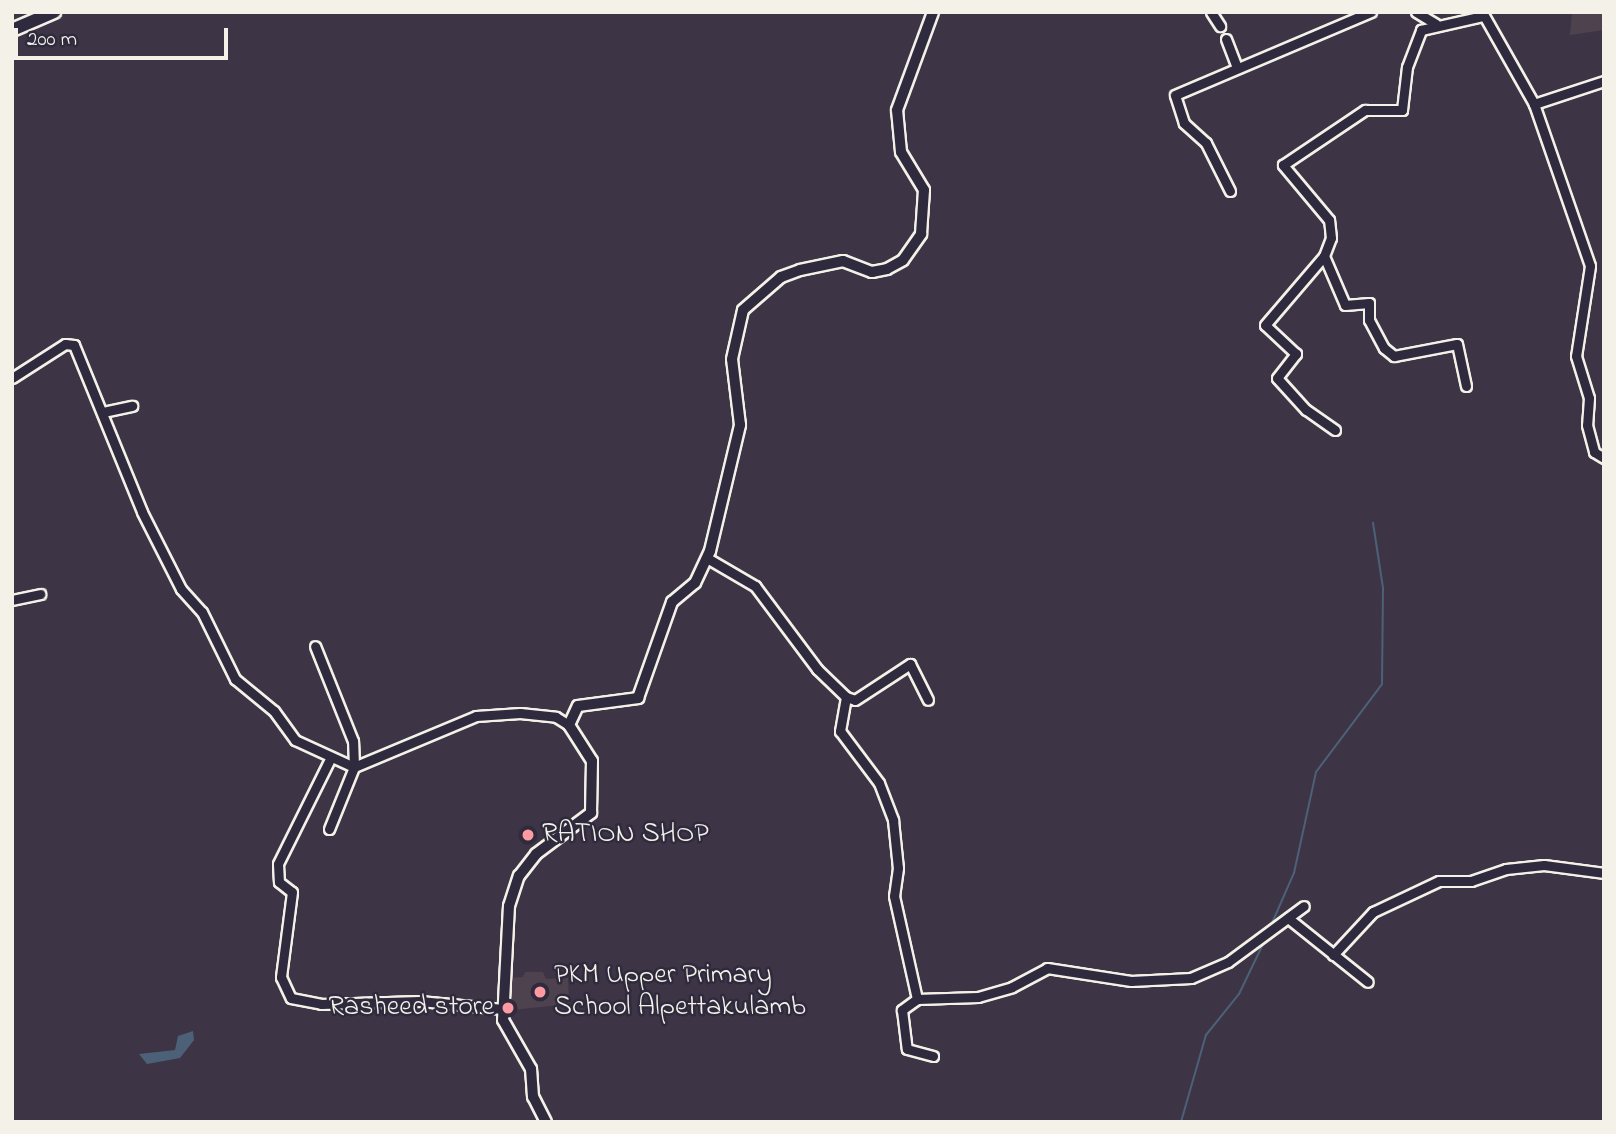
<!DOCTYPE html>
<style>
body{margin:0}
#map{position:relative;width:1616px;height:1134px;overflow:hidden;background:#3d3545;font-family:"Indie Flower",sans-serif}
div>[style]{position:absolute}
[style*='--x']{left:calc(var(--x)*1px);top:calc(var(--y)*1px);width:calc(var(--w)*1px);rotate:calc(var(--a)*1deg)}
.built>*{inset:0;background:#4e424f}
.water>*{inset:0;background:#4c6177}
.stream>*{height:2px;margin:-1px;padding:0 1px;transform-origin:1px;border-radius:1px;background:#4c6177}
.roads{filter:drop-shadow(2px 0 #f4f1e8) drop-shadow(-2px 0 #f4f1e8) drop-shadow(0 2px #f4f1e8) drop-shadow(0 -2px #f4f1e8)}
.minor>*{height:9px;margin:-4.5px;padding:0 4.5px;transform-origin:4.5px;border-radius:4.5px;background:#2f2a3d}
.tertiary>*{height:10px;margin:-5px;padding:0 5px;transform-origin:5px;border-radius:5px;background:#2f2a3d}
.secondary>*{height:12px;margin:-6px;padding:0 6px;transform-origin:6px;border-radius:6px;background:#2f2a3d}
.dots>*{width:19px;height:19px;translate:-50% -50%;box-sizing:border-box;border:4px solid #2f2a3d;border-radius:50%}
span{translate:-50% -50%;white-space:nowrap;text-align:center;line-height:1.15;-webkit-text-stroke:5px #2f2a3d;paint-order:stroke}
.poi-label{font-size:28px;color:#f4f1e8}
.left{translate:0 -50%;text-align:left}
.right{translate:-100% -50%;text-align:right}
.frame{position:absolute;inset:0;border:14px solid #f4f1e8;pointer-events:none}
.scale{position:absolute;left:14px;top:28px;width:214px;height:32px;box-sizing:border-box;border:4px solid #f4f1e8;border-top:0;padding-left:9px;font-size:21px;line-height:24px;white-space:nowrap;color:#f4f1e8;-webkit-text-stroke:5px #2f2a3d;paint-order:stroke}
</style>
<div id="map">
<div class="built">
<div style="clip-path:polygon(1572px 12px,1604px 12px,1604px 30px,1570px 35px)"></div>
<div style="clip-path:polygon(525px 972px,543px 972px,546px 979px,568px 978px,569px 1004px,512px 1010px,511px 978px,523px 977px)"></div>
</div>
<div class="water">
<div style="clip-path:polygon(193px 1031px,194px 1040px,180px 1058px,147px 1064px,139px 1054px,175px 1050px,178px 1036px)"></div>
</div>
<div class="stream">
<div style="--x:1272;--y:923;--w:55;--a:-66.3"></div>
<div style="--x:1294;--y:873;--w:103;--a:-77.7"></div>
<div style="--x:1316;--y:772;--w:110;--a:-53.1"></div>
<div style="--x:1382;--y:684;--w:96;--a:-89.4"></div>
<div style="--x:1383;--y:588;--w:66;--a:-98.7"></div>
<div style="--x:1181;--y:1122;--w:91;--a:-74"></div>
<div style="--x:1206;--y:1035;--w:53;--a:-51.2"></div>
<div style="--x:1239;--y:994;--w:58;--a:-64.3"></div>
</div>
<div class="roads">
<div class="minor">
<div style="--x:1211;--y:12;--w:17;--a:57"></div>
<div style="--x:1416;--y:12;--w:23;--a:31"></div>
<div style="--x:1482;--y:12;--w:106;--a:60.5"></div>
<div style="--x:1226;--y:39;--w:31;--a:69"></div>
<div style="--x:1604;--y:81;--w:74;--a:161.8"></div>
<div style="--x:1534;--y:104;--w:171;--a:70.9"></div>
<div style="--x:1590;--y:266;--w:91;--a:98.8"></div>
<div style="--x:1576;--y:356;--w:44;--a:72.8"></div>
<div style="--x:1589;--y:398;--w:27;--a:94"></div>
<div style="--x:1587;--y:425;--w:28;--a:75"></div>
<div style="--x:1594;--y:452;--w:12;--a:31"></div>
<div style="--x:1230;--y:191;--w:54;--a:-116.6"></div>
<div style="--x:1206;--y:143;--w:30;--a:-138"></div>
<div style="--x:1184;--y:123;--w:29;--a:-108"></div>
<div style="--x:1175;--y:95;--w:213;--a:-23"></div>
<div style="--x:1324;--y:256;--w:53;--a:66.8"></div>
<div style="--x:1345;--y:305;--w:24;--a:-5"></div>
<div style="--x:1369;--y:303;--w:17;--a:90"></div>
<div style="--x:1369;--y:320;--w:32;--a:62"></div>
<div style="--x:1384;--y:348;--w:13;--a:39"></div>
<div style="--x:1394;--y:356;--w:64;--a:-10.8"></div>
<div style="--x:1457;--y:344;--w:43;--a:77.9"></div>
<div style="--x:12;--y:378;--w:63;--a:-32.7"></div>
<div style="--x:65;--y:344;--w:9;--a:6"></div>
<div style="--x:74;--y:345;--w:180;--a:67.8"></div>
<div style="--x:142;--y:512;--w:86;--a:63.1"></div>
<div style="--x:181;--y:589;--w:31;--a:48"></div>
<div style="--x:202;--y:612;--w:75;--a:63.8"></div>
<div style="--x:235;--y:679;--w:50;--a:39.4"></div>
<div style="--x:274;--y:711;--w:36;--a:54"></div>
<div style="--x:295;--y:740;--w:65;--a:24.6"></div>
<div style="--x:354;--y:767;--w:26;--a:-92"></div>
<div style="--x:353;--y:741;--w:102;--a:-111.8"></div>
<div style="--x:103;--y:412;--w:30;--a:-12"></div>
<div style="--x:1335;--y:430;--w:35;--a:-145"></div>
<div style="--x:1306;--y:410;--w:43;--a:-132.2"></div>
<div style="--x:1277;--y:378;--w:31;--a:-52"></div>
<div style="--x:1296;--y:354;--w:42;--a:-136.9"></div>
<div style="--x:1265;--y:325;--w:91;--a:-49.5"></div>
<div style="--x:1324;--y:256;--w:19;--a:-69"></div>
<div style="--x:1331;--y:238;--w:18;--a:-96"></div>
<div style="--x:1329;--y:220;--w:72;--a:-129.9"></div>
<div style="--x:1283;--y:165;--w:99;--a:-33.9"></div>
<div style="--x:1365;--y:110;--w:37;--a:0"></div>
<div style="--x:1402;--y:110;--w:43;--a:-83.4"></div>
<div style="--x:1407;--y:67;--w:40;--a:-69"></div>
<div style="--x:1421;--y:30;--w:64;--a:-12.7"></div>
<div style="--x:707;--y:558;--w:56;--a:30.3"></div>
<div style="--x:755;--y:586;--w:104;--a:53.2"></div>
<div style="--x:817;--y:669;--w:40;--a:44"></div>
<div style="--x:846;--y:697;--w:35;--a:100"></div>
<div style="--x:840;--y:731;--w:65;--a:53.1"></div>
<div style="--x:879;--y:783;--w:40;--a:69"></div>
<div style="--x:893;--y:820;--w:48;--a:84.1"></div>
<div style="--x:898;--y:868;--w:28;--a:98"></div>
<div style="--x:894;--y:896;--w:106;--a:77.4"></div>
<div style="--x:917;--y:999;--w:61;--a:-1.9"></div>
<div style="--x:978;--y:997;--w:35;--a:-16"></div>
<div style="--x:1012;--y:987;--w:40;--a:-28"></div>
<div style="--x:1047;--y:968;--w:85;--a:8.8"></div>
<div style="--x:1131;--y:981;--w:60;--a:-2.9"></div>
<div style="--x:1191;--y:978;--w:40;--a:-23.4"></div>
<div style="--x:1228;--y:962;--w:94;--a:-36.4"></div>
<div style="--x:12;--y:600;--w:29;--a:-12"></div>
<div style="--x:846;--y:697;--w:9;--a:18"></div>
<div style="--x:855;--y:700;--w:66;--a:-33.2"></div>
<div style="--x:910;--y:664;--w:40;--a:63.4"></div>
<div style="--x:331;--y:757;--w:119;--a:116.4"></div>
<div style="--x:278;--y:864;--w:18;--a:87"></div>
<div style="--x:279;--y:882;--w:16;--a:38"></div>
<div style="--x:292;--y:892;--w:86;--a:97.4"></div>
<div style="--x:281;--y:977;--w:23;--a:65"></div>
<div style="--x:291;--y:998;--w:31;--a:11"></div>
<div style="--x:321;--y:1004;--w:99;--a:-1.7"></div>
<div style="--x:420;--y:1001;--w:83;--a:5.5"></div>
<div style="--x:329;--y:829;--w:67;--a:-68"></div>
<div style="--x:354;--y:767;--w:132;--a:-22.7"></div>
<div style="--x:476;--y:716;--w:44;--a:-3.9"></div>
<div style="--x:520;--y:713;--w:36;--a:6"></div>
<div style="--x:556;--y:717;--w:15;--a:32"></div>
<div style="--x:1288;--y:918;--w:102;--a:38.7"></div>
<div style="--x:1333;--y:955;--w:59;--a:-47.1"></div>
<div style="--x:1373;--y:912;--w:73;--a:-25.2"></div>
<div style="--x:1439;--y:881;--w:32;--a:0"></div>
<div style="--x:1471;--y:881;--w:37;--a:-19"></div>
<div style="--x:1506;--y:869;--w:38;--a:-6"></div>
<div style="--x:1544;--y:865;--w:61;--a:7.6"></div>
<div style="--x:917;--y:999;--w:19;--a:144"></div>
<div style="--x:902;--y:1010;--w:39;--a:83"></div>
<div style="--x:907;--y:1049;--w:27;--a:15"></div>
</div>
<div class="tertiary">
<div style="--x:546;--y:1122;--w:28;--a:-117"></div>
<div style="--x:533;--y:1097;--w:28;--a:-94"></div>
<div style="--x:531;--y:1069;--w:56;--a:-119.7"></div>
<div style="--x:503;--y:1020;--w:114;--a:-87"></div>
<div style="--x:509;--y:906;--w:32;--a:-72"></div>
<div style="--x:519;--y:876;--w:28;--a:-52"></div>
<div style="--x:536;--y:854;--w:69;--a:-36.7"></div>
<div style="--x:591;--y:813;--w:52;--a:-88.9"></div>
<div style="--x:592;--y:761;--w:43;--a:-122.6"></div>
<div style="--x:569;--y:725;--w:21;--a:-65"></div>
<div style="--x:578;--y:706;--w:61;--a:-7.6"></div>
<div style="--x:638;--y:698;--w:102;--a:-70.5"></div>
<div style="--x:672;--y:602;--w:30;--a:-40"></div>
<div style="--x:695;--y:583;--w:35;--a:-65"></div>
<div style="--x:710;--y:551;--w:130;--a:-76.6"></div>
<div style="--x:740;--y:425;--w:66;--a:-96.9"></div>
<div style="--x:732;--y:359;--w:50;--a:-77.3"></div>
<div style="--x:743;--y:310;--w:50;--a:-41"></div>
<div style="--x:781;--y:277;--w:20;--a:-20"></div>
<div style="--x:800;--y:270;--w:44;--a:-11.8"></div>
<div style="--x:843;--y:261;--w:31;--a:21"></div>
<div style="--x:872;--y:272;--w:15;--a:-11"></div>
<div style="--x:887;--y:269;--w:18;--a:-29"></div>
<div style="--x:903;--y:260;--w:32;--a:-55"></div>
<div style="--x:921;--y:234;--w:44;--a:-86.1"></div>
<div style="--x:924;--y:190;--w:44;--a:-121.2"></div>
<div style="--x:901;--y:152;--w:42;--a:-95.4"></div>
<div style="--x:897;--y:110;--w:104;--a:-69.8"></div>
</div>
<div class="secondary">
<div style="--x:12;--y:30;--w:46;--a:-23.2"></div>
</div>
</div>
<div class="dots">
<div style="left:528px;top:835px;background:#ff9aa2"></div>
<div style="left:540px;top:992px;background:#ff9aa2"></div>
<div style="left:508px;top:1008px;background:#ff9aa2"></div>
</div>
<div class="poi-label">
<span class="left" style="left:542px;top:835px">RATION SHOP</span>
<span class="left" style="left:554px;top:992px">PKM Upper Primary<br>School Alpettakulamb</span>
<span class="right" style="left:494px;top:1008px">Rasheed store</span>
</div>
<div class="frame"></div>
<div class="scale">200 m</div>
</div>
